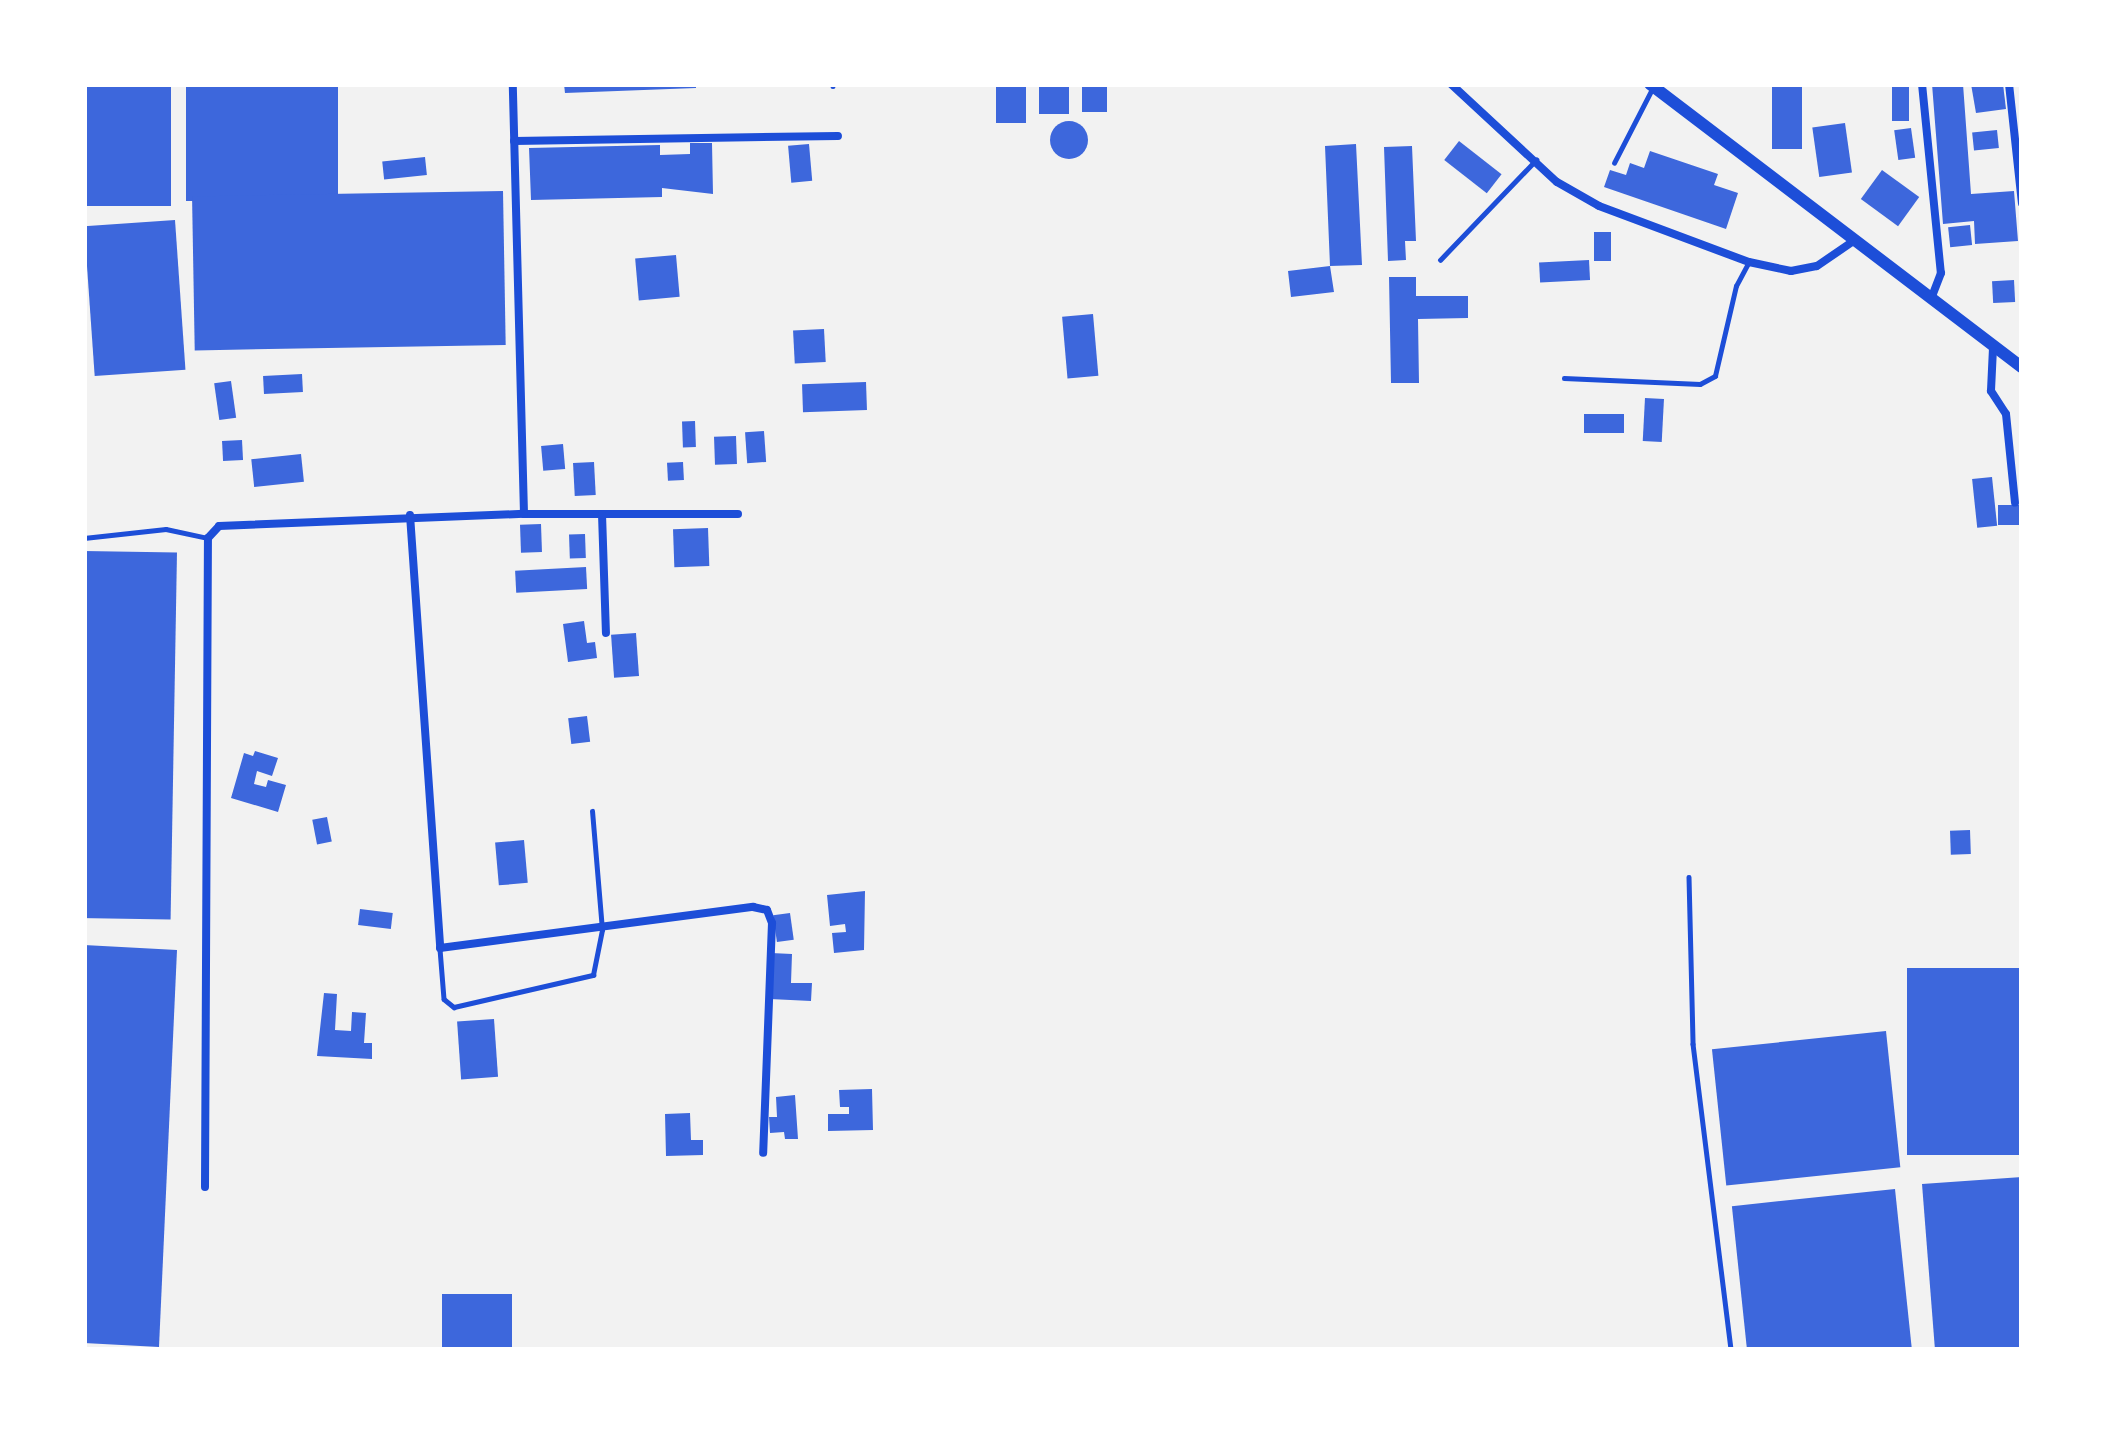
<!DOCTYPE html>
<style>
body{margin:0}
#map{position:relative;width:2106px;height:1434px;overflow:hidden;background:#f2f2f2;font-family:"Nunito Sans",sans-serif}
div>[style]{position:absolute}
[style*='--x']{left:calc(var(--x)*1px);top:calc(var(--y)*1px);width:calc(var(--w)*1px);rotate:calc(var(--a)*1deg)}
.building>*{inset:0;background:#3d67dc;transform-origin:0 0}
.round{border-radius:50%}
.service>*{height:4.5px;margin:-2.25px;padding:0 2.25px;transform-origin:2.25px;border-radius:2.25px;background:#1d4ed8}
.minor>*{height:8px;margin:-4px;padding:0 4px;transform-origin:4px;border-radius:4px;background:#1d4ed8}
.primary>*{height:12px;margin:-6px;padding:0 6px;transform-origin:6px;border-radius:6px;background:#1d4ed8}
span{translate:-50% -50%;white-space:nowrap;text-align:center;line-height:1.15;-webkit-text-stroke:9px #fff;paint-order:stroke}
.frame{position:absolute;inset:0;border:87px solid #fff;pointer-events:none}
</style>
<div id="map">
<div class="building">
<div style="left:84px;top:84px;width:87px;height:122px"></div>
<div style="left:186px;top:84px;width:152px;height:117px"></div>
<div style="clip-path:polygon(564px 84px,696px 84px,696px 88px,565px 93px)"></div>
<div style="left:996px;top:84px;width:30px;height:39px"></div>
<div style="left:1039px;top:84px;width:30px;height:30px"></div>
<div style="left:1082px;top:84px;width:25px;height:28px"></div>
<div style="left:1772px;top:84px;width:30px;height:65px"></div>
<div style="left:1892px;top:84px;width:17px;height:37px"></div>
<div style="clip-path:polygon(1932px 84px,1963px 84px,1971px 194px,2014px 191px,2018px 241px,1975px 244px,1974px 221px,1943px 224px)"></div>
<div style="clip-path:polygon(1971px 84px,2003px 84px,2006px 109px,1976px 113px)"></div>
<div class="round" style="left:1050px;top:121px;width:38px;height:38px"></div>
<div style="left:1845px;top:123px;width:50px;height:33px;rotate:82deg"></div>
<div style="left:1911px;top:128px;width:30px;height:17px;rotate:82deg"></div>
<div style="left:1997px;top:130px;width:18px;height:25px;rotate:84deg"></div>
<div style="left:1459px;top:141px;width:54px;height:24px;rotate:38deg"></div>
<div style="clip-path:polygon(690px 143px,712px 143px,713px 194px,662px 188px,662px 197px,531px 200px,529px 148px,660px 145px,660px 155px,690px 154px)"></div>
<div style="left:809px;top:144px;width:37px;height:21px;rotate:85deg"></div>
<div style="clip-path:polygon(1356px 144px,1362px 265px,1330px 266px,1334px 292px,1291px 297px,1288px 271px,1330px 266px,1325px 146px)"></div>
<div style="clip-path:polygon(1412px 146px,1416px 241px,1405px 241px,1406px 260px,1388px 261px,1384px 147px)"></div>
<div style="clip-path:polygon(1650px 151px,1718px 174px,1714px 185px,1738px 193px,1726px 229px,1604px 187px,1610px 170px,1626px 175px,1630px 163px,1644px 168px)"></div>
<div style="left:425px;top:157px;width:18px;height:43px;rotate:84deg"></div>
<div style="left:1882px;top:170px;width:46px;height:36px;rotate:36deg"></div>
<div style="left:503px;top:191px;width:154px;height:311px;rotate:89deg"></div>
<div style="left:175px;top:220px;width:150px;height:91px;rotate:86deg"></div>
<div style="left:1970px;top:225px;width:20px;height:22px;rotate:84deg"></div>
<div style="left:1594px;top:232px;width:17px;height:29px"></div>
<div style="left:676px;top:255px;width:42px;height:41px;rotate:85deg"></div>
<div style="left:1589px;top:260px;width:20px;height:50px;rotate:87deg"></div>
<div style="clip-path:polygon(1389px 277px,1416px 277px,1416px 296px,1468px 296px,1468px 318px,1418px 319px,1419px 383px,1391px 383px)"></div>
<div style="left:2014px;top:280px;width:22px;height:22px;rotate:87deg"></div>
<div style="left:1093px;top:314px;width:62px;height:31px;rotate:85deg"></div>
<div style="left:824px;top:329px;width:33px;height:31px;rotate:87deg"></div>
<div style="left:302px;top:374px;width:18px;height:39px;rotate:87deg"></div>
<div style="left:231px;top:381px;width:37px;height:17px;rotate:82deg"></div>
<div style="left:866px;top:382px;width:28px;height:64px;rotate:88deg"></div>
<div style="left:1645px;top:398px;width:19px;height:43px;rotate:3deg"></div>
<div style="left:1584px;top:414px;width:40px;height:19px"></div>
<div style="left:695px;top:421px;width:26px;height:13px;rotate:88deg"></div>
<div style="left:764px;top:431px;width:31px;height:19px;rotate:86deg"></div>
<div style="left:736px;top:436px;width:28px;height:22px;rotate:88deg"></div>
<div style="left:242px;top:440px;width:20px;height:20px;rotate:87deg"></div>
<div style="left:563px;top:444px;width:25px;height:22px;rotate:85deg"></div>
<div style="left:301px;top:454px;width:28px;height:50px;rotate:84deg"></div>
<div style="left:594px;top:462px;width:33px;height:21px;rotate:87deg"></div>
<div style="left:683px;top:462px;width:18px;height:16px;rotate:87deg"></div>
<div style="left:1992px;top:477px;width:49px;height:20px;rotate:84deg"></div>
<div style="left:2022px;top:505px;width:20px;height:24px;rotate:90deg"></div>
<div style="left:541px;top:524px;width:28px;height:21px;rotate:88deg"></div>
<div style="left:708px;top:528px;width:38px;height:35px;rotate:88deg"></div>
<div style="left:585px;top:534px;width:24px;height:16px;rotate:88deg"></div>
<div style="left:84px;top:551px;width:93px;height:367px;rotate:1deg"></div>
<div style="left:586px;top:567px;width:22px;height:71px;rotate:87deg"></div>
<div style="clip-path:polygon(584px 621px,587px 643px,595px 642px,597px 658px,568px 662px,563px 624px)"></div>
<div style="left:636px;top:633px;width:43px;height:25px;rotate:86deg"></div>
<div style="left:587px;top:716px;width:26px;height:19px;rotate:83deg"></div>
<div style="clip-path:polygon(255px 751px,278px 758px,272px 776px,257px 771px,254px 784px,266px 787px,268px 780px,286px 785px,278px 812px,231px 798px,244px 753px,253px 756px)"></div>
<div style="left:327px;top:817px;width:25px;height:15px;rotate:79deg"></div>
<div style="left:1970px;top:830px;width:24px;height:20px;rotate:88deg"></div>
<div style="left:524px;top:840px;width:43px;height:29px;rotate:85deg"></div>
<div style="clip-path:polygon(865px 891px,864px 950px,834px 953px,832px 933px,846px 932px,845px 924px,830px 926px,827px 895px)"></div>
<div style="left:360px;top:909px;width:33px;height:16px;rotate:7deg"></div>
<div style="left:790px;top:913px;width:27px;height:17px;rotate:82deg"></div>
<div style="clip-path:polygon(84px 945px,177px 950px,159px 1347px,84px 1343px)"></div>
<div style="clip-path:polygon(771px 953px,792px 954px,791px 983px,812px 983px,811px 1001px,770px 999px)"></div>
<div style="left:2022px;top:968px;width:187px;height:115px;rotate:90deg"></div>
<div style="clip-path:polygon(324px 993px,337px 994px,335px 1030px,351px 1031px,352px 1012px,366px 1013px,364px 1043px,372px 1043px,372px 1059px,317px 1056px)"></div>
<div style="left:494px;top:1019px;width:58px;height:37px;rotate:86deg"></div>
<div style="left:1886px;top:1031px;width:137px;height:175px;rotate:84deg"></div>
<div style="clip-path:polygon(872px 1089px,873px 1130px,828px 1131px,828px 1114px,849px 1114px,849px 1107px,840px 1107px,839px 1090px)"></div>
<div style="clip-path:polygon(795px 1095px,798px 1139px,785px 1139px,784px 1132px,770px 1133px,769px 1117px,777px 1117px,776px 1097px)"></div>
<div style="clip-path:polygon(690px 1113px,691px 1140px,703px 1140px,703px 1155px,666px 1156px,665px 1114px)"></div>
<div style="clip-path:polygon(2022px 1177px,2022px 1350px,1935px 1350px,1922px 1184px)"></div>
<div style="left:1895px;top:1189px;width:162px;height:164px;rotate:84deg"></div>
<div style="left:442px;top:1294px;width:70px;height:56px"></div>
</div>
<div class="service">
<div style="--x:833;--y:84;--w:2;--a:90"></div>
<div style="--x:1614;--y:163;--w:83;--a:-62.8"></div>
<div style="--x:1440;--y:260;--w:139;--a:-46.2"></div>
<div style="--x:1564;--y:378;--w:136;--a:2.5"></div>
<div style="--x:1700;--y:384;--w:17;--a:-28"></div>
<div style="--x:1715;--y:376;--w:92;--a:-76.9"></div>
<div style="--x:1736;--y:286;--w:27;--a:-62"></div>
<div style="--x:84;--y:538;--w:82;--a:-6.3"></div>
<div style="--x:166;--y:529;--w:43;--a:12.1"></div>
<div style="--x:1689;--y:877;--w:167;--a:88.6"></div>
<div style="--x:1693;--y:1044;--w:308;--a:82.9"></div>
<div style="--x:440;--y:949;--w:50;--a:85.4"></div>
<div style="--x:444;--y:999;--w:13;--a:39"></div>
<div style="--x:454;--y:1007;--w:143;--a:-13"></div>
<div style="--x:593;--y:975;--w:46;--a:-78.7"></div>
<div style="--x:602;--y:930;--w:119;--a:-94.8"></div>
</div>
<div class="minor">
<div style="--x:1451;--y:84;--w:144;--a:42.8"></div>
<div style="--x:1557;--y:182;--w:48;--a:29.7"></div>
<div style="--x:1599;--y:206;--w:160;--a:20.5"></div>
<div style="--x:1749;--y:262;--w:43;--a:12.1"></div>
<div style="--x:1791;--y:271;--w:26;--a:-11"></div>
<div style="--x:1817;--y:266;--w:42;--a:-34.4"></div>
<div style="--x:1922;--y:84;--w:190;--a:84.3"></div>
<div style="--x:1941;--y:273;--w:28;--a:111"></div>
<div style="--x:2009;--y:84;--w:120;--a:83.8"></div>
<div style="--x:514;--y:141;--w:324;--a:-0.9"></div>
<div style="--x:1993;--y:348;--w:43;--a:92.7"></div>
<div style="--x:1991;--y:391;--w:27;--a:57"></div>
<div style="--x:2006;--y:414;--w:89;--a:84.2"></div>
<div style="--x:524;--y:514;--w:214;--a:0"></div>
<div style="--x:602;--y:514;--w:119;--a:88.1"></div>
<div style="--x:410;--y:515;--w:434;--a:86"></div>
<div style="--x:440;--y:948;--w:316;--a:-7.5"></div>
<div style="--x:753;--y:907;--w:14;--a:12"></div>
<div style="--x:767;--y:910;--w:14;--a:69"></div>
<div style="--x:772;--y:923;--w:230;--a:92.2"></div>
<div style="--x:205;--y:1187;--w:649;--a:-89.74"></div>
<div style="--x:208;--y:538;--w:16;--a:-47"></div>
<div style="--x:219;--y:526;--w:305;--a:-2.3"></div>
<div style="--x:524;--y:514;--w:430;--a:-91.5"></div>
</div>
<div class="primary">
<div style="--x:1650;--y:84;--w:467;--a:37.3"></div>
</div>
<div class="frame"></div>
</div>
